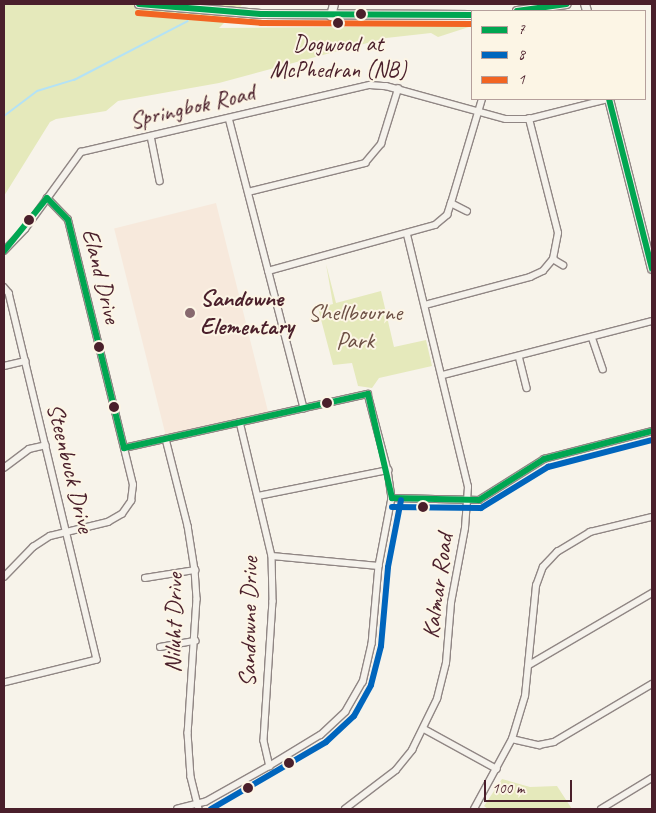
<!DOCTYPE html>
<style>
body{margin:0}
#map{position:relative;width:656px;height:813px;overflow:hidden;background:#f7f3ea;font-family:Caveat,sans-serif}
div>[style]{position:absolute}
[style*='--x']{left:calc(var(--x)*1px);top:calc(var(--y)*1px);width:calc(var(--w)*1px);rotate:calc(var(--a)*1deg)}
.built>*{inset:0;background:#f7e9dc;transform-origin:0 0}
.green>*{inset:0;background:#e5e9bb}
.stream>*{height:2px;margin:-1px;padding:0 1px;transform-origin:1px;border-radius:1px;background:#b4e2f5}
.roads{filter:drop-shadow(1px 0 #908684) drop-shadow(-1px 0 #908684) drop-shadow(0 1px #908684) drop-shadow(0 -1px #908684)}
.street>*{height:5.5px;margin:-2.75px;padding:0 2.75px;transform-origin:2.75px;border-radius:2.75px;background:#f5f2ec}
.secondary>*{height:8px;margin:-4px;padding:0 4px;transform-origin:4px;border-radius:4px;background:#f5f2ec}
.bus-1>*{height:6px;margin:-3px;padding:0 3px;transform-origin:3px;border-radius:3px;background:#00a651}
.bus-2>*{height:6px;margin:-3px;padding:0 3px;transform-origin:3px;border-radius:3px;background:#0065bd}
.bus-3>*{height:6px;margin:-3px;padding:0 3px;transform-origin:3px;border-radius:3px;background:#f26522}
.dots>*{width:14px;height:14px;translate:-50% -50%;box-sizing:border-box;border:2px solid #fcf5e5;border-radius:50%}
span{translate:-50% -50%;white-space:nowrap;text-align:center;line-height:1.15;-webkit-text-stroke:4px #fcf5e5;paint-order:stroke}
.bus-label{font-size:23px;color:#4a1f2b}
.street-label{font-size:24px;color:#4a1f2b}
.poi-label{font-size:24px;color:#4a1f2b;font-weight:700}
.left{translate:0 -50%;text-align:left}
.park-label{font-size:24px;color:#6d5045}
.frame{position:absolute;inset:0;border:5px solid #4a1f2b;pointer-events:none}
.legend{position:absolute;left:471px;top:10px;width:175px;height:90px;box-sizing:border-box;background:#fcf5e5;border:1px solid #b59f9b;margin:0;padding:6px 9px;list-style:none;font-size:15px;color:#4a1f2b}
.legend li{display:flex;align-items:center;gap:10px;height:25px}
.legend b{width:25px;border:1px solid #b59f9b}
.scale{position:absolute;left:484px;top:780px;width:88px;height:22px;box-sizing:border-box;border:2px solid #4a1f2b;border-top:0;padding-left:6px;font-size:15px;line-height:18px;white-space:nowrap;color:#4a1f2b;-webkit-text-stroke:4px #fcf5e5;paint-order:stroke}
</style>
<div id="map">
<div class="built">
<div style="left:216px;top:203px;width:219px;height:105px;rotate:76deg"></div>
</div>
<div class="green">
<div style="clip-path:polygon(4px 4px,243px 4px,219px 28px,472px 26px,438px 37px,431px 33px,386px 38px,219px 83px,118px 101px,106px 111px,56px 119px,50px 122px,4px 196px)"></div>
<div style="clip-path:polygon(326px 264px,336px 303px,381px 291px,394px 347px,426px 340px,432px 366px,379px 378px,372px 388px,358px 386px,352px 363px,333px 365px,318px 308px,333px 304px)"></div>
<div style="clip-path:polygon(502px 779px,530px 787px,557px 786px,572px 809px,488px 809px,484px 806px)"></div>
</div>
<div class="stream">
<div style="--x:4;--y:116;--w:41;--a:-37.1"></div>
<div style="--x:37;--y:91;--w:39;--a:-17"></div>
<div style="--x:74;--y:80;--w:128;--a:-27.4"></div>
</div>
<div class="roads">
<div class="street">
<div style="--x:229;--y:118;--w:300;--a:75.5"></div>
<div style="--x:151;--y:136;--w:46;--a:78.7"></div>
<div style="--x:248;--y:192;--w:121;--a:-13.9"></div>
<div style="--x:365;--y:163;--w:25;--a:-50"></div>
<div style="--x:381;--y:144;--w:58;--a:-72.8"></div>
<div style="--x:451;--y:203;--w:18;--a:27"></div>
<div style="--x:4;--y:251;--w:30;--a:-46"></div>
<div style="--x:25;--y:229;--w:95;--a:-54"></div>
<div style="--x:81;--y:152;--w:297;--a:-13.1"></div>
<div style="--x:370;--y:85;--w:16;--a:4"></div>
<div style="--x:386;--y:86;--w:124;--a:15.4"></div>
<div style="--x:506;--y:119;--w:23;--a:0"></div>
<div style="--x:529;--y:119;--w:81;--a:-14.2"></div>
<div style="--x:553;--y:259;--w:12;--a:31"></div>
<div style="--x:268;--y:271;--w:173;--a:-15.4"></div>
<div style="--x:435;--y:225;--w:16;--a:-40"></div>
<div style="--x:447;--y:215;--w:13;--a:-72"></div>
<div style="--x:451;--y:203;--w:109;--a:-73.4"></div>
<div style="--x:4;--y:287;--w:8;--a:50"></div>
<div style="--x:9;--y:293;--w:377;--a:76.5"></div>
<div style="--x:97;--y:660;--w:96;--a:166.1"></div>
<div style="--x:425;--y:305;--w:109;--a:-14.9"></div>
<div style="--x:530;--y:277;--w:14;--a:-25"></div>
<div style="--x:543;--y:271;--w:16;--a:-50"></div>
<div style="--x:553;--y:259;--w:26;--a:-79"></div>
<div style="--x:558;--y:233;--w:118;--a:-104.3"></div>
<div style="--x:592;--y:337;--w:34;--a:71"></div>
<div style="--x:519;--y:356;--w:33;--a:76"></div>
<div style="--x:4;--y:366;--w:22;--a:-13"></div>
<div style="--x:443;--y:375;--w:216;--a:-14.5"></div>
<div style="--x:240;--y:422;--w:138;--a:76.6"></div>
<div style="--x:272;--y:556;--w:45;--a:88.7"></div>
<div style="--x:273;--y:601;--w:140;--a:93.7"></div>
<div style="--x:264;--y:741;--w:26;--a:77"></div>
<div style="--x:166;--y:439;--w:90;--a:75.8"></div>
<div style="--x:188;--y:526;--w:45;--a:81"></div>
<div style="--x:195;--y:570;--w:29;--a:86"></div>
<div style="--x:197;--y:599;--w:134;--a:93.8"></div>
<div style="--x:188;--y:733;--w:44;--a:86.1"></div>
<div style="--x:191;--y:777;--w:33;--a:76"></div>
<div style="--x:124;--y:448;--w:250;--a:-12.5"></div>
<div style="--x:368;--y:394;--w:79;--a:75.3"></div>
<div style="--x:388;--y:470;--w:28;--a:82"></div>
<div style="--x:392;--y:498;--w:69;--a:100.8"></div>
<div style="--x:379;--y:566;--w:78;--a:95.1"></div>
<div style="--x:372;--y:644;--w:39;--a:103"></div>
<div style="--x:363;--y:682;--w:34;--a:120"></div>
<div style="--x:346;--y:712;--w:34;--a:137"></div>
<div style="--x:321;--y:735;--w:60;--a:148.7"></div>
<div style="--x:270;--y:766;--w:73;--a:150.6"></div>
<div style="--x:206;--y:802;--w:29;--a:166"></div>
<div style="--x:4;--y:468;--w:31;--a:-37"></div>
<div style="--x:29;--y:449;--w:17;--a:-13"></div>
<div style="--x:258;--y:496;--w:133;--a:-11.3"></div>
<div style="--x:392;--y:498;--w:87;--a:1.3"></div>
<div style="--x:479;--y:500;--w:77;--a:-32.2"></div>
<div style="--x:544;--y:459;--w:112;--a:-14.5"></div>
<div style="--x:272;--y:556;--w:107;--a:5.3"></div>
<div style="--x:4;--y:577;--w:42;--a:-46"></div>
<div style="--x:33;--y:547;--w:20;--a:-33"></div>
<div style="--x:50;--y:536;--w:60;--a:-13.6"></div>
<div style="--x:108;--y:522;--w:16;--a:-30"></div>
<div style="--x:122;--y:514;--w:16;--a:-55"></div>
<div style="--x:131;--y:501;--w:16;--a:-83"></div>
<div style="--x:133;--y:485;--w:273;--a:-103.8"></div>
<div style="--x:68;--y:220;--w:30;--a:-134"></div>
<div style="--x:145;--y:578;--w:51;--a:-9.1"></div>
<div style="--x:160;--y:647;--w:36;--a:-10"></div>
<div style="--x:529;--y:665;--w:143;--a:-30.3"></div>
<div style="--x:424;--y:729;--w:83;--a:28.7"></div>
<div style="--x:512;--y:739;--w:28;--a:13"></div>
<div style="--x:539;--y:745;--w:15;--a:-11"></div>
<div style="--x:554;--y:742;--w:114;--a:-30.6"></div>
<div style="--x:345;--y:809;--w:64;--a:-37.4"></div>
<div style="--x:396;--y:770;--w:26;--a:-51"></div>
<div style="--x:412;--y:750;--w:57;--a:-63.9"></div>
<div style="--x:437;--y:699;--w:37;--a:-76"></div>
<div style="--x:446;--y:663;--w:60;--a:-85.2"></div>
<div style="--x:451;--y:603;--w:76;--a:-79.4"></div>
<div style="--x:465;--y:528;--w:41;--a:-85.8"></div>
<div style="--x:468;--y:487;--w:259;--a:-103.6"></div>
<div style="--x:474;--y:809;--w:80;--a:-61.5"></div>
<div style="--x:512;--y:739;--w:45;--a:-73.2"></div>
<div style="--x:525;--y:696;--w:111;--a:-84.3"></div>
<div style="--x:536;--y:586;--w:20;--a:-70"></div>
<div style="--x:543;--y:567;--w:21;--a:-47"></div>
<div style="--x:557;--y:552;--w:39;--a:-31"></div>
<div style="--x:590;--y:532;--w:64;--a:-13.6"></div>
<div style="--x:601;--y:809;--w:60;--a:-31.3"></div>
</div>
<div class="secondary">
<div style="--x:139;--y:4;--w:122;--a:4.7"></div>
<div style="--x:261;--y:14;--w:211;--a:0.3"></div>
<div style="--x:585;--y:4;--w:7;--a:74"></div>
<div style="--x:517;--y:11;--w:50;--a:-8"></div>
<div style="--x:331;--y:16;--w:12;--a:-76"></div>
<div style="--x:609;--y:99;--w:175;--a:75.8"></div>
</div>
</div>
<div class="bus-1">
<div style="--x:139;--y:4;--w:122;--a:4.7"></div>
<div style="--x:261;--y:14;--w:211;--a:0.3"></div>
<div style="--x:517;--y:11;--w:50;--a:-8"></div>
<div style="--x:609;--y:99;--w:175;--a:75.8"></div>
<div style="--x:47;--y:198;--w:30;--a:46"></div>
<div style="--x:68;--y:220;--w:235;--a:76.2"></div>
<div style="--x:4;--y:251;--w:68;--a:-50.9"></div>
<div style="--x:368;--y:394;--w:107;--a:77"></div>
<div style="--x:124;--y:448;--w:250;--a:-12.5"></div>
<div style="--x:392;--y:498;--w:87;--a:1.3"></div>
<div style="--x:479;--y:500;--w:77;--a:-32.2"></div>
<div style="--x:544;--y:459;--w:112;--a:-14.5"></div>
</div>
<div class="bus-2">
<div style="--x:392;--y:507;--w:89;--a:0.6"></div>
<div style="--x:481;--y:508;--w:79;--a:-31.5"></div>
<div style="--x:548;--y:467;--w:107;--a:-14.6"></div>
<div style="--x:211;--y:809;--w:133;--a:-30.2"></div>
<div style="--x:326;--y:742;--w:38;--a:-43"></div>
<div style="--x:354;--y:716;--w:35;--a:-61"></div>
<div style="--x:371;--y:685;--w:40;--a:-75.6"></div>
<div style="--x:381;--y:646;--w:79;--a:-84.9"></div>
<div style="--x:388;--y:567;--w:68;--a:-79"></div>
</div>
<div class="bus-3">
<div style="--x:138;--y:13;--w:123;--a:4.6"></div>
<div style="--x:261;--y:23;--w:211;--a:0.3"></div>
</div>
<div class="dots">
<div style="left:361px;top:14px;background:#4a1f2b"></div>
<div style="left:338px;top:23px;background:#4a1f2b"></div>
<div style="left:29px;top:220px;background:#4a1f2b"></div>
<div style="left:190px;top:313px;background:#87696e"></div>
<div style="left:99px;top:347px;background:#4a1f2b"></div>
<div style="left:327px;top:403px;background:#4a1f2b"></div>
<div style="left:114px;top:407px;background:#4a1f2b"></div>
<div style="left:423px;top:507px;background:#4a1f2b"></div>
<div style="left:289px;top:763px;background:#4a1f2b"></div>
<div style="left:248px;top:788px;background:#4a1f2b"></div>
</div>
<div class="bus-label">
<span style="left:338px;top:57px">Dogwood at<br>McPhedran (NB)</span>
</div>
<div class="street-label">
<span style="left:192px;top:107px;rotate:-13deg">Springbok Road</span>
<span style="left:101px;top:276px;rotate:76deg">Eland Drive</span>
<span style="left:70px;top:468px;rotate:76deg">Steenbuck Drive</span>
<span style="left:438px;top:586px;rotate:-82deg">Kalmar Road</span>
<span style="left:249px;top:622px;rotate:-89deg">Sandowne Drive</span>
<span style="left:174px;top:623px;rotate:-89deg">Niluht Drive</span>
</div>
<div class="poi-label">
<span class="left" style="left:200px;top:313px">Sandowne<br>Elementary</span>
</div>
<div class="park-label">
<span style="left:355px;top:327px">Shellbourne<br>Park</span>
</div>
<div class="frame"></div>
<ul class="legend">
<li><b style="height:6px;background:#00a651"></b>7</li>
<li><b style="height:6px;background:#0065bd"></b>8</li>
<li><b style="height:6px;background:#f26522"></b>1</li>
</ul>
<div class="scale">100 m</div>
</div>
